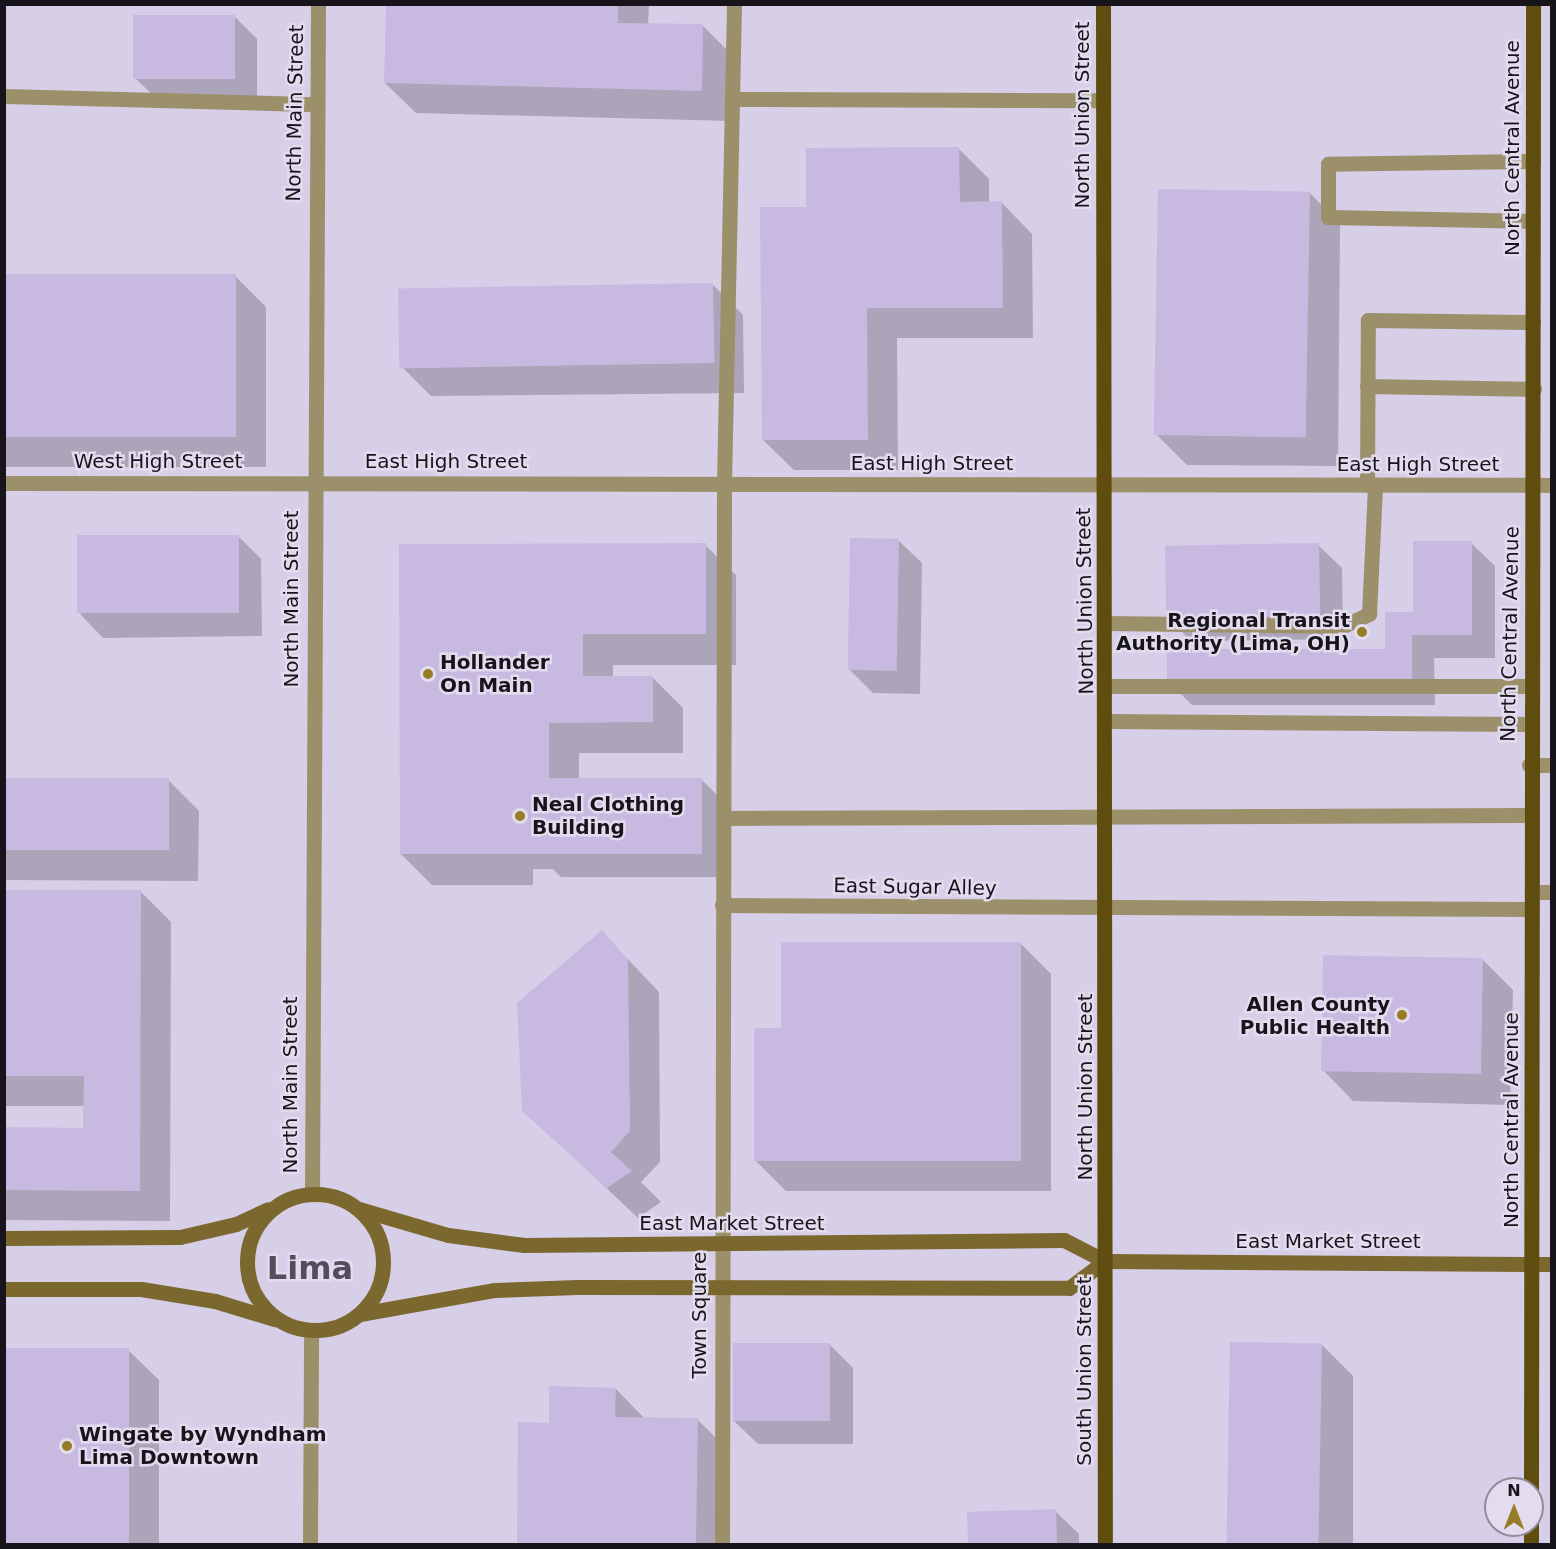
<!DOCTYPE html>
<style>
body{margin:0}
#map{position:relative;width:1556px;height:1549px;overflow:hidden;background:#e3dcef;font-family:"DejaVu Sans",sans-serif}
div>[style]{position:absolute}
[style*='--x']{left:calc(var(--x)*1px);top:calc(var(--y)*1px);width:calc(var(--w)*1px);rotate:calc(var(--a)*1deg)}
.built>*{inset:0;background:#d7cee8}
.shadow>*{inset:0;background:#0003}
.building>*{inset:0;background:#c8b9e1;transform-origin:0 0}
.lane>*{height:15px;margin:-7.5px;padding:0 7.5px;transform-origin:7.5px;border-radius:7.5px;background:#9c906b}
.street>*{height:15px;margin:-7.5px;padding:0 7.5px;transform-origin:7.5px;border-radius:7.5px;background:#9c906b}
.secondary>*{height:15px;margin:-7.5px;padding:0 7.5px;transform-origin:7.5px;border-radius:7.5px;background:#7b682f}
.secondary>.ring{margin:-7.5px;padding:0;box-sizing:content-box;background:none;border:15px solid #7b682f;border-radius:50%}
.primary>*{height:15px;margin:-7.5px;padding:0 7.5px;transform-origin:7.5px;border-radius:7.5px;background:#5f4d0f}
.dots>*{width:16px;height:16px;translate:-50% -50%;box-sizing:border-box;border:3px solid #e3dcef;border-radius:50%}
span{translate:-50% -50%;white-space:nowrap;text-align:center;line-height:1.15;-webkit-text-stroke:5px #e3dcef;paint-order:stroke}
.street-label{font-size:20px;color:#17141b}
.poi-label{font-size:20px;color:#17141b;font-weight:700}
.right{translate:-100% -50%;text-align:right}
.left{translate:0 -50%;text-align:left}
.town-label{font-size:32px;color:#534d5d;font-weight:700}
.frame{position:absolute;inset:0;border:6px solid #17141b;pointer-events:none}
.north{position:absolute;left:1484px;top:1477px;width:60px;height:60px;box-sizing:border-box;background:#e3dcef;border:2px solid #918c9a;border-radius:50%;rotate:0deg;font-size:16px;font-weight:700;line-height:24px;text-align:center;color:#17141b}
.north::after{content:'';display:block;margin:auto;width:21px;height:27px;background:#967c24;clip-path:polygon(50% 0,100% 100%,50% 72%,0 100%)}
</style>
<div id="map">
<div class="built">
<div style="clip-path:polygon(evenodd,5px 5px,1551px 5px,1551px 1544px,5px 1544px,5px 5px,1496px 1489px,1532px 1489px,1532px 1525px,1496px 1525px,1496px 1489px)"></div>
</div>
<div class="shadow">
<div style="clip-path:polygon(387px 4px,649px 4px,648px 25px,703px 26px,733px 56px,732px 121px,416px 113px,385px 83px)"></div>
<div style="clip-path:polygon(234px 16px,257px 39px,257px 101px,159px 101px,135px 78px)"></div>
<div style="clip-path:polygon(958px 148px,989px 179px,989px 203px,1002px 203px,1032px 234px,1033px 338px,897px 338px,898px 470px,794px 470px,763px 440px,808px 208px)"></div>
<div style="clip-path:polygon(1310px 193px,1340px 224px,1338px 466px,1187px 465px,1156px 434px)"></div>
<div style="clip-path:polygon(4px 276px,235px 276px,266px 307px,266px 467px,4px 467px)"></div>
<div style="clip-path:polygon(713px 285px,743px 315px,744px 393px,431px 396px,400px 365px)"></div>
<div style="clip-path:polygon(238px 536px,261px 559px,262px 636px,103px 638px,80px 614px)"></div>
<div style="clip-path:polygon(898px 540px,922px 563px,920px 694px,873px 693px,850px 670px)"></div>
<div style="clip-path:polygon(1471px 543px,1495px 566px,1495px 658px,1434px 658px,1435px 705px,1192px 705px,1169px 682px,1387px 650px)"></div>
<div style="clip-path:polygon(401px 545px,705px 545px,736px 575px,736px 665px,613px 665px,613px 678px,653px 678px,683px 708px,683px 753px,579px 753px,579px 780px,702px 780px,725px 803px,725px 877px,561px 877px,553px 869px,533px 869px,533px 885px,432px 885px,401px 854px)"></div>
<div style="clip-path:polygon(1318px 545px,1342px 568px,1343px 639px,1191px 641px,1168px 618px)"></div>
<div style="clip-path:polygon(4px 779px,168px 780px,199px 811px,198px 881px,4px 880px)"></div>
<div style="clip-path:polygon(140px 891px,171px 922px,170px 1221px,4px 1220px,4px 1128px,85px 1129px,85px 1106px,4px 1106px,4px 892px)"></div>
<div style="clip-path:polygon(602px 932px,659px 992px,660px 1162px,641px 1182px,661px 1202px,638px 1218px,524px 1110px)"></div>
<div style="clip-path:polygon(1020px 943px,1051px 974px,1051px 1191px,786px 1191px,756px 1161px,782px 1030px)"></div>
<div style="clip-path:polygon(1482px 959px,1513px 990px,1510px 1105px,1353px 1101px,1323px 1070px)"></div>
<div style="clip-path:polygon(829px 1344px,853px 1368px,853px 1444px,758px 1444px,734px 1421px)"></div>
<div style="clip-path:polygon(1232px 1344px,1322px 1345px,1353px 1376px,1353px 1544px,1231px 1544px)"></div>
<div style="clip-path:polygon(4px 1350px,128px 1350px,159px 1380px,159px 1544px,4px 1544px)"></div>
<div style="clip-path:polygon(616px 1389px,645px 1419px,697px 1419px,728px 1450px,727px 1544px,519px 1544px,519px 1423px,550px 1425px)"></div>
<div style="clip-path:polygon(1055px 1511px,1079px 1534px,1079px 1544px,969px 1544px,969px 1512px)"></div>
</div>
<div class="building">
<div style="clip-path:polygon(386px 4px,618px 4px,618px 23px,703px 24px,702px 91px,384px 83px)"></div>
<div style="left:133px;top:15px;width:102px;height:64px"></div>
<div style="clip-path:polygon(959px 147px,960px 202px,1002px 201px,1003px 308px,867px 308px,868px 440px,762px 440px,760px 207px,806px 207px,806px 148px)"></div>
<div style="left:1158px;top:189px;width:152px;height:246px;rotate:1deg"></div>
<div style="left:4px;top:274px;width:232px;height:163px"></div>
<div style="left:713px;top:283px;width:80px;height:315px;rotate:89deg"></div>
<div style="left:239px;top:535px;width:78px;height:162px;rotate:90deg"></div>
<div style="left:850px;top:538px;width:49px;height:132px;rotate:1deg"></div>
<div style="clip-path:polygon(1413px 541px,1472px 541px,1472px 635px,1412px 635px,1412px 682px,1167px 682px,1167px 649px,1385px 649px,1385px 612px,1413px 612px)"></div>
<div style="clip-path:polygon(706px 543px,706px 634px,583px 634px,583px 676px,653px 676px,653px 722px,549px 723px,549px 778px,702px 778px,702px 854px,400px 854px,399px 544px)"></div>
<div style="left:1319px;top:543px;width:73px;height:154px;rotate:89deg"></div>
<div style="left:4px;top:778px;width:165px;height:72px"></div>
<div style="clip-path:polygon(4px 890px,141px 890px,140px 1191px,4px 1190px,4px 1127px,83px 1128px,84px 1076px,4px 1076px)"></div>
<div style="clip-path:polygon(602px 930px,628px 960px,630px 1131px,611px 1152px,632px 1171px,607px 1188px,522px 1111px,517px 1003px)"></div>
<div style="clip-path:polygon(781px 942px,1021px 942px,1021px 1161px,754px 1161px,754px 1028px,781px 1028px)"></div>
<div style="left:1483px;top:958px;width:116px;height:160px;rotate:91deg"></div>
<div style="left:1230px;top:1342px;width:92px;height:202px;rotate:1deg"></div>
<div style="left:733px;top:1343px;width:97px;height:78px"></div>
<div style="left:4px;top:1348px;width:125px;height:196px"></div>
<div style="clip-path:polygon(549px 1386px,616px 1388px,615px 1417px,698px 1418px,696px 1544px,517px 1544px,518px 1422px,549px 1423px)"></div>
<div style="left:1056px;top:1509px;width:35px;height:89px;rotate:88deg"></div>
</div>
<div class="lane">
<div style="--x:4;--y:96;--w:312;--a:1.5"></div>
<div style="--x:735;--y:99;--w:368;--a:0.2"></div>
<div style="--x:1533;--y:161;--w:205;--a:179.2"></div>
<div style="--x:1328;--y:164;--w:53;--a:90"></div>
<div style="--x:1328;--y:217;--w:205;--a:1.1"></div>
<div style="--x:1367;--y:386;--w:167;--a:1"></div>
<div style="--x:1367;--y:485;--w:165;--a:-89.7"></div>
<div style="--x:1368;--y:320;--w:165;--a:0.7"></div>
<div style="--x:1106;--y:623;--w:237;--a:0.7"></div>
<div style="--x:1343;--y:626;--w:29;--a:-25"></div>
<div style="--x:1369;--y:614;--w:129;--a:-87.3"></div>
<div style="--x:1108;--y:686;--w:424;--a:0"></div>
<div style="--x:1108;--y:721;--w:420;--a:0.4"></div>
<div style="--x:1529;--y:765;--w:23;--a:0"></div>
<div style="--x:724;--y:818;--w:808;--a:-0.21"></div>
<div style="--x:1532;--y:892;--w:20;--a:0"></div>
<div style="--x:722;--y:905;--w:810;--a:0.28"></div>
<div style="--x:722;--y:1544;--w:1061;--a:-89.89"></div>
<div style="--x:724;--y:483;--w:479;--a:-88.8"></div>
</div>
<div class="street">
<div style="--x:4;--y:483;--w:1548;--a:0.07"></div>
<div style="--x:312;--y:1194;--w:1190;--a:-89.71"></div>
<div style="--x:310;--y:1544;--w:213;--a:-89.7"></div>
</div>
<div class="secondary">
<div class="ring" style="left:247px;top:1194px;width:121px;height:121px"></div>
<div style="--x:359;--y:1209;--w:93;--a:16.3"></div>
<div style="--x:448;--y:1235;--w:77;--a:7.5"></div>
<div style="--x:524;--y:1245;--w:540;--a:-0.53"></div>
<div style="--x:1064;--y:1240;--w:46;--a:27.1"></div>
<div style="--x:1105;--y:1261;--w:447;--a:0.4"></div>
<div style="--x:4;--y:1238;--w:176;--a:-0.3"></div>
<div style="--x:180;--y:1237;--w:57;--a:-13.1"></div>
<div style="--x:236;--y:1224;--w:35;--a:-25"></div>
<div style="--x:4;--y:1289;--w:137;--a:0"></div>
<div style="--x:141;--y:1289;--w:75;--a:9.2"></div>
<div style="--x:215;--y:1301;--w:62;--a:17"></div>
<div style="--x:360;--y:1314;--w:137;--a:-10.1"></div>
<div style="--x:495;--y:1290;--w:82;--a:-2.1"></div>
<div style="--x:577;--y:1287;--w:492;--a:0.1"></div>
<div style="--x:1069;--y:1288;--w:45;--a:-36.9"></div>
</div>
<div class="primary">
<div style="--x:1103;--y:4;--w:1540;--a:89.93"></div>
<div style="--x:1531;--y:1489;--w:1485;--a:-89.92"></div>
<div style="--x:1531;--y:1544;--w:19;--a:-90"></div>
</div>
<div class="dots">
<div style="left:1362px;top:632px;background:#967c24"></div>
<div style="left:428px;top:674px;background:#967c24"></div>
<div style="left:520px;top:816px;background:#967c24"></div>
<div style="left:1402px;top:1015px;background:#967c24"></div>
<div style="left:67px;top:1446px;background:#967c24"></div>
</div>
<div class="street-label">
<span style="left:295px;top:113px;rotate:-89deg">North Main Street</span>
<span style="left:1082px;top:115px;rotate:-90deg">North Union Street</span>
<span style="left:1512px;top:148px;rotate:-90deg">North Central Avenue</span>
<span style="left:158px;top:461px">West High Street</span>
<span style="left:446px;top:461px">East High Street</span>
<span style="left:932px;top:463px">East High Street</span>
<span style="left:1418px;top:464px">East High Street</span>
<span style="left:291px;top:599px;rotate:-90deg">North Main Street</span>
<span style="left:1085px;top:601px;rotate:-91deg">North Union Street</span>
<span style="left:1510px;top:634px;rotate:-89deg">North Central Avenue</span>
<span style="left:915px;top:887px;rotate:1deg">East Sugar Alley</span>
<span style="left:290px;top:1085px;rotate:-90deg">North Main Street</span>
<span style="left:1085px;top:1087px;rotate:-90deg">North Union Street</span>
<span style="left:1511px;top:1120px;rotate:-90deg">North Central Avenue</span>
<span style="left:732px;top:1223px">East Market Street</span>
<span style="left:1328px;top:1241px">East Market Street</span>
<span style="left:699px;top:1315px;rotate:-90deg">Town Square</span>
<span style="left:1084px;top:1371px;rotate:-90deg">South Union Street</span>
</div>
<div class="poi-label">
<span class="right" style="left:1350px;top:632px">Regional Transit<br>Authority (Lima, OH)</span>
<span class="left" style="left:440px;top:674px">Hollander<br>On Main</span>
<span class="left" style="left:532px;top:816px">Neal Clothing<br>Building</span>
<span class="right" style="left:1390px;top:1016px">Allen County<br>Public Health</span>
<span class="left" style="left:79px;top:1446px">Wingate by Wyndham<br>Lima Downtown</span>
</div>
<div class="town-label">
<span style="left:310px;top:1268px">Lima</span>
</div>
<div class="frame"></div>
<div class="north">N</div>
</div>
